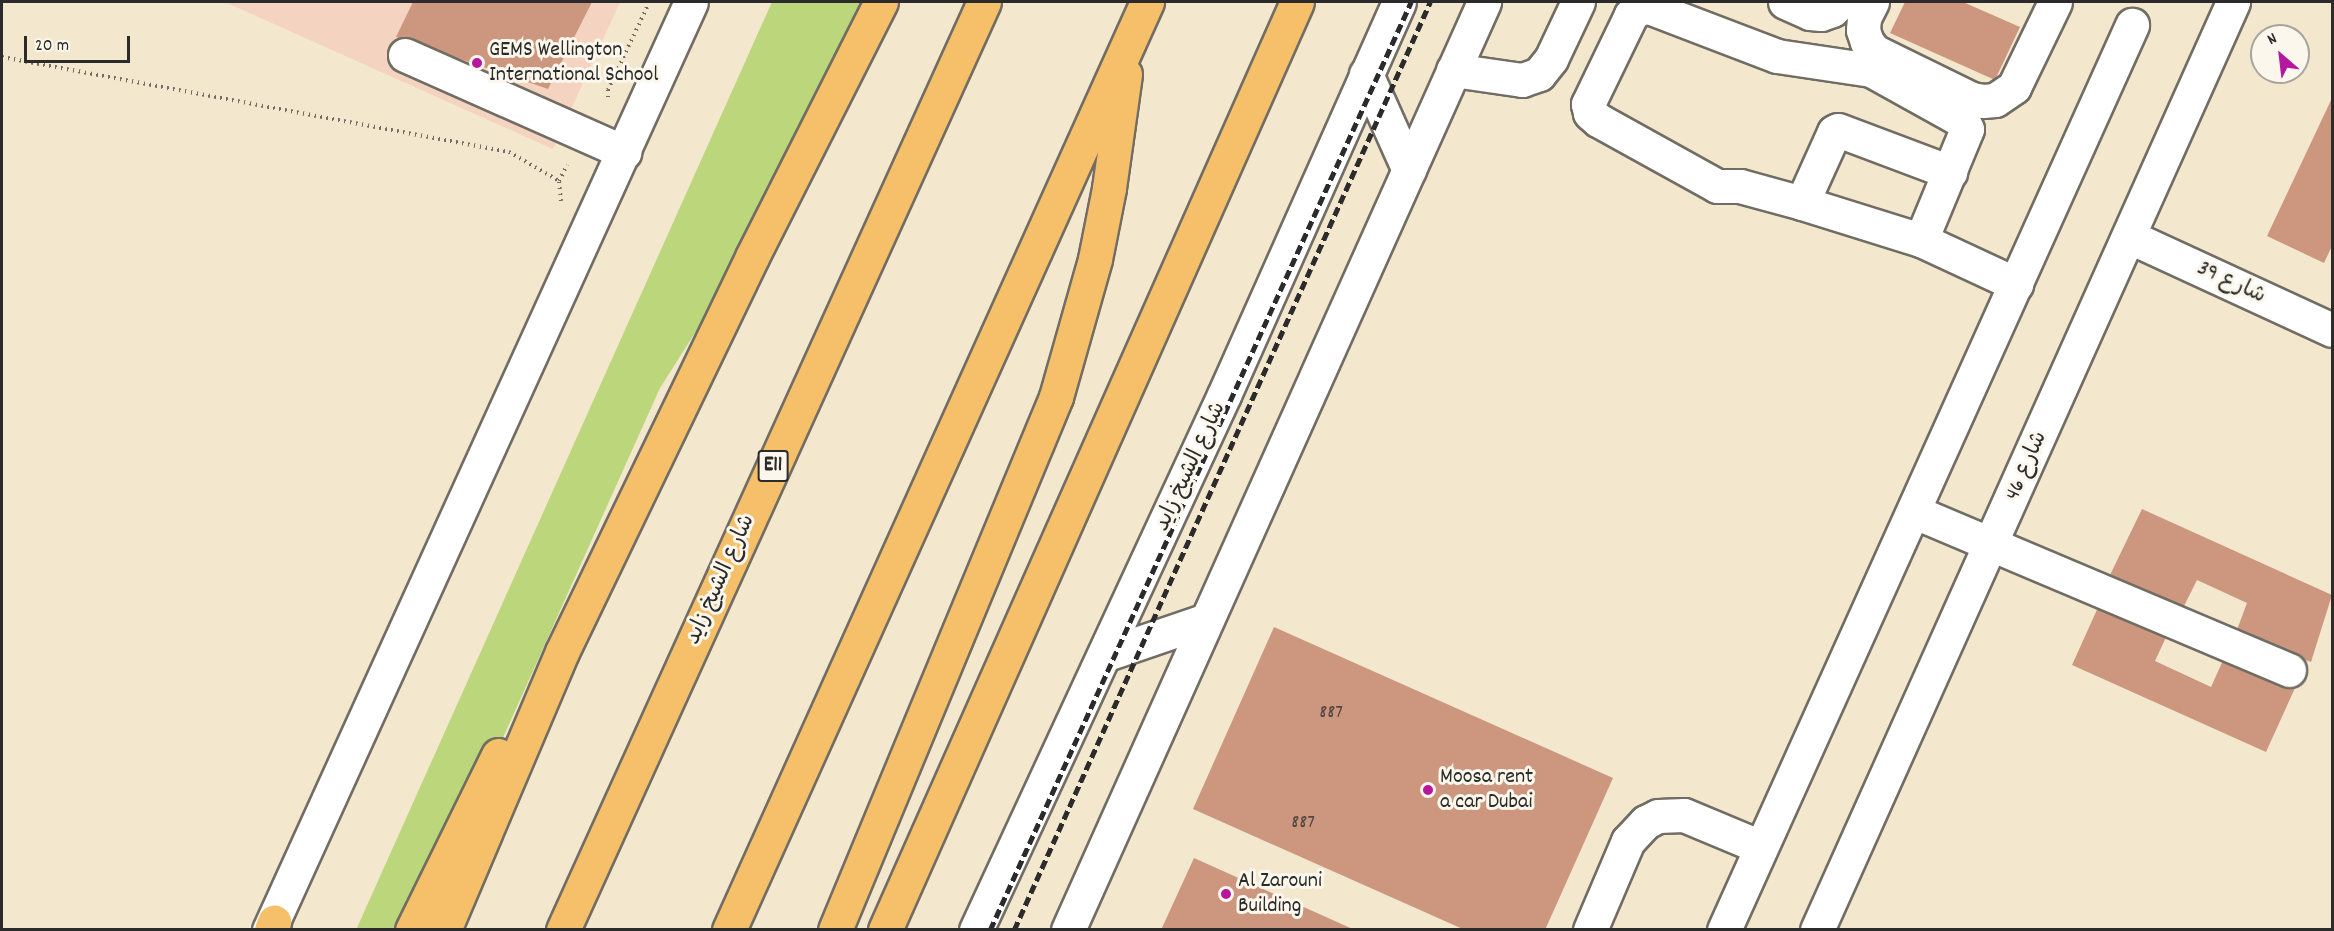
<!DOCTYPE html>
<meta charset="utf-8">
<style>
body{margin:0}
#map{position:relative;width:2334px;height:931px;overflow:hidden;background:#f3e7cd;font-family:Dekko,"Playpen Sans Arabic",sans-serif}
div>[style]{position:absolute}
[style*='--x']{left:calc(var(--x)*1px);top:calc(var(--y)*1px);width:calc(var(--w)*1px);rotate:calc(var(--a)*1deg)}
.built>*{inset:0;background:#f4d3c1}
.green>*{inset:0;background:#bcd67c}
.building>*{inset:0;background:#cd977f}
.path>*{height:4px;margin-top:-2px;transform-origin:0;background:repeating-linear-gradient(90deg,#716d64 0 1.5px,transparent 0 6px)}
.roads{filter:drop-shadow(2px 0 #716d64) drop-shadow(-2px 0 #716d64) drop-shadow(0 2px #716d64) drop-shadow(0 -2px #716d64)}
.minor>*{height:33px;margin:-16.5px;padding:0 16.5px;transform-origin:16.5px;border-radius:16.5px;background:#fff}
.highway>*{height:33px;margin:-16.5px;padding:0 16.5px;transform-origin:16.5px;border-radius:16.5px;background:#f6c06b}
.rail>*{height:4.5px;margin-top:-2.25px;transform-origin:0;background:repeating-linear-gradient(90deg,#2b2b2b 0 9px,transparent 0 13.5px)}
.dots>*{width:16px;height:16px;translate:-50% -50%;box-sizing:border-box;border:3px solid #fbf7ec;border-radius:50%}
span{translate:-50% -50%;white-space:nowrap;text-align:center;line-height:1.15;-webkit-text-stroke:6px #fbf7ec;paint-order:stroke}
.number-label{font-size:20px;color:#544640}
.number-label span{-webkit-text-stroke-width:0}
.shield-label span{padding:2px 4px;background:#fbf7ec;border:2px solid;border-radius:4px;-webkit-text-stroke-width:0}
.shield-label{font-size:21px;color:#2b2b2b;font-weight:700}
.poi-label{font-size:22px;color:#2b2b2b}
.left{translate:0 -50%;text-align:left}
.street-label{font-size:22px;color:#2b2b2b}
.frame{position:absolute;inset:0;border:3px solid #2b2b2b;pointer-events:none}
.north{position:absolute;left:2250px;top:24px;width:60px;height:60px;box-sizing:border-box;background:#fbf7ec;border:2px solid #a8a59f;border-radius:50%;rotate:332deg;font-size:16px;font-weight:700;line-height:24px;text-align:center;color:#2b2b2b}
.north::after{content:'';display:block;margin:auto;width:21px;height:27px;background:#b5179e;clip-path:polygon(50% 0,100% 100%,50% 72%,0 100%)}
.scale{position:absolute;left:24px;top:36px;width:106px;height:27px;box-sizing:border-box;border:3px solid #2b2b2b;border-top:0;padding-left:8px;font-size:18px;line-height:21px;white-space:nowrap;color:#2b2b2b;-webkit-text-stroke:4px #fbf7ec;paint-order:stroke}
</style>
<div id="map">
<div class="built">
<div style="clip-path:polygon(225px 2px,620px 2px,553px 149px)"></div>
</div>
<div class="green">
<div style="clip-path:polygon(772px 2px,877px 2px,757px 235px,660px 388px,417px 929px,356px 930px)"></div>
</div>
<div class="building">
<div style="clip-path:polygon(413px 2px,592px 2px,548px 89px,396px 37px)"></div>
<div style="clip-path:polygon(1905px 2px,1963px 2px,2020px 27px,1995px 80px,1890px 33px)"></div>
<div style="clip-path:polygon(2332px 98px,2332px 246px,2324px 263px,2267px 236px)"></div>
<div style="clip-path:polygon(2142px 509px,2332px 595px,2311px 662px,2235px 635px,2247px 603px,2197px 580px,2182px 610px,2110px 575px)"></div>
<div style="clip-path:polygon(2100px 603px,2168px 633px,2155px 661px,2211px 687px,2225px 656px,2295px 688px,2266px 752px,2072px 665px)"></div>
<div style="clip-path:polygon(1274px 627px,1613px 778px,1545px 930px,1465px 930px,1193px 809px)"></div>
<div style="clip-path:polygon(1194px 858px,1355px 930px,1161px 930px)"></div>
</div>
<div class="path">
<div style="--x:2;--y:57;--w:516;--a:10.61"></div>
<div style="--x:509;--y:152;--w:58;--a:30.1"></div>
<div style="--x:608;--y:97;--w:7;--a:-90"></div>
<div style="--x:608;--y:90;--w:94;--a:-64.8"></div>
<div style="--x:561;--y:201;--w:20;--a:-96"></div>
<div style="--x:559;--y:181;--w:18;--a:-63"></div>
</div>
<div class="roads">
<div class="minor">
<div style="--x:1785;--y:2;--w:27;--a:24"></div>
<div style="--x:1810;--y:13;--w:11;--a:5"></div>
<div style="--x:1821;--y:14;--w:12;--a:-20"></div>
<div style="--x:1832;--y:10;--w:11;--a:-45"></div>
<div style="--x:1872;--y:2;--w:18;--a:117"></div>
<div style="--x:1864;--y:18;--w:12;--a:95"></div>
<div style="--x:1863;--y:30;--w:13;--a:72"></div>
<div style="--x:1867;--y:42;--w:11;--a:52"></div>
<div style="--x:1874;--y:51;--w:109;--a:26.1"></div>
<div style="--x:1972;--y:99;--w:11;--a:10"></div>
<div style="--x:1983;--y:101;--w:12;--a:-5"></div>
<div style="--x:1995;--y:100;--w:23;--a:-34"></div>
<div style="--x:2014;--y:87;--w:94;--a:-64.2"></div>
<div style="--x:405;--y:55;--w:240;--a:23.9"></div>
<div style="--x:1453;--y:70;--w:70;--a:8.2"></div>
<div style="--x:1522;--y:80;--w:18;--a:-19"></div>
<div style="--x:1539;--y:74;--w:19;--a:-51"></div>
<div style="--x:1551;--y:59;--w:63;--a:-64.7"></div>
<div style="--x:1366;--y:74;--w:105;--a:65.9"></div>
<div style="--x:1802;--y:203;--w:78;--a:-65.7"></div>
<div style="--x:1834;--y:132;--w:4;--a:-27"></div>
<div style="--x:1838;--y:130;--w:120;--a:20.6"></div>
<div style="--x:2130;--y:237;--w:222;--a:24.7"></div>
<div style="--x:1921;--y:240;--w:120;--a:-67.5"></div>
<div style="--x:1967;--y:129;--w:9;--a:-117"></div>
<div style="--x:1963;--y:121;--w:105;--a:-151"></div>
<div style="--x:1871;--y:70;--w:95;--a:-171.5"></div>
<div style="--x:1777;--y:56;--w:137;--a:-159.1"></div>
<div style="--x:1649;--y:7;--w:10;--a:174"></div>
<div style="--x:1639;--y:8;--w:11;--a:139"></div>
<div style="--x:1631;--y:15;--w:99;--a:115.8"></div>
<div style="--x:1588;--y:104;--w:9;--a:77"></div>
<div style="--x:1590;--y:113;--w:11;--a:41"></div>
<div style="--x:1598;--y:120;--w:136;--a:29"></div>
<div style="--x:1717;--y:186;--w:23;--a:0"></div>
<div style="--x:1740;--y:186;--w:64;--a:15.3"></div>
<div style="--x:1802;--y:203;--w:125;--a:17.3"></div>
<div style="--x:1921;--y:240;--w:105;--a:24.9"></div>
<div style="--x:1915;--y:512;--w:406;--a:22.9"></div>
<div style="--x:1104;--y:655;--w:108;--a:-18.9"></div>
<div style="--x:269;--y:930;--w:1019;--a:-65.55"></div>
<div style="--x:976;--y:930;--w:590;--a:-65.13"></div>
<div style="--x:1224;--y:395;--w:430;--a:-66"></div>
<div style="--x:1068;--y:930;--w:1017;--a:-65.85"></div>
<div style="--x:1590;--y:930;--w:97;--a:-66.9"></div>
<div style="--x:1628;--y:841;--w:26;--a:-47"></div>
<div style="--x:1646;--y:822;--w:13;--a:-27"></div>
<div style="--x:1658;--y:816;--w:26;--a:-2"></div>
<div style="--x:1684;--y:815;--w:83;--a:22.6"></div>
<div style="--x:1724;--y:930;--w:993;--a:-65.73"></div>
<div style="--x:1817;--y:930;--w:1017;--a:-65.85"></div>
</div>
<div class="highway">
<div style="--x:271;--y:930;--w:9;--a:-69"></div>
<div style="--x:412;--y:930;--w:195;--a:-63.8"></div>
<div style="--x:444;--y:930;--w:302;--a:-67"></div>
<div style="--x:562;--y:652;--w:438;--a:-64.3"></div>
<div style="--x:752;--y:257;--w:286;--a:-63.2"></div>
<div style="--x:563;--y:930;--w:1019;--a:-65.6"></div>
<div style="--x:729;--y:930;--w:1018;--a:-65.75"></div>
<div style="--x:835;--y:930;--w:577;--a:-67.48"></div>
<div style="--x:1056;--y:397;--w:143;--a:-74.2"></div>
<div style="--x:1095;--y:259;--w:72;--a:-78.8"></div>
<div style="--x:1109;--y:188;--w:115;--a:-82"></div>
<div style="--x:885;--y:930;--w:1015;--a:-66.06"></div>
</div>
</div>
<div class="rail">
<div style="--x:990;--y:930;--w:1019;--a:-65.6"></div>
<div style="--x:1014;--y:930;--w:1017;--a:-65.85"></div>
</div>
<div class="dots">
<div style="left:477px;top:63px;background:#b5179e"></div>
<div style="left:1428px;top:790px;background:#b5179e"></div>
<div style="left:1226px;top:894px;background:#b5179e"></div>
</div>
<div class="number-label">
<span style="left:1331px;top:713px">887</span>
<span style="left:1303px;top:823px">887</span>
</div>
<div class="shield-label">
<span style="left:773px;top:466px">E11</span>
</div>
<div class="poi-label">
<span class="left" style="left:489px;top:63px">GEMS Wellington<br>International School</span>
<span class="left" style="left:1440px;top:790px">Moosa rent<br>a car Dubai</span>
<span class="left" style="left:1238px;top:894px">Al Zarouni<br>Building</span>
</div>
<div class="street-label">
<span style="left:2231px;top:283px;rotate:25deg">شارع 39</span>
<span style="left:2027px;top:466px;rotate:-66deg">شارع 46</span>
<span style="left:1191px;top:467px;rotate:-65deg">شارع الشيخ زايد</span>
<span style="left:721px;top:580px;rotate:-66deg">شارع الشيخ زايد</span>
</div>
<div class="frame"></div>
<div class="north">N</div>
<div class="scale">20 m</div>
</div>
